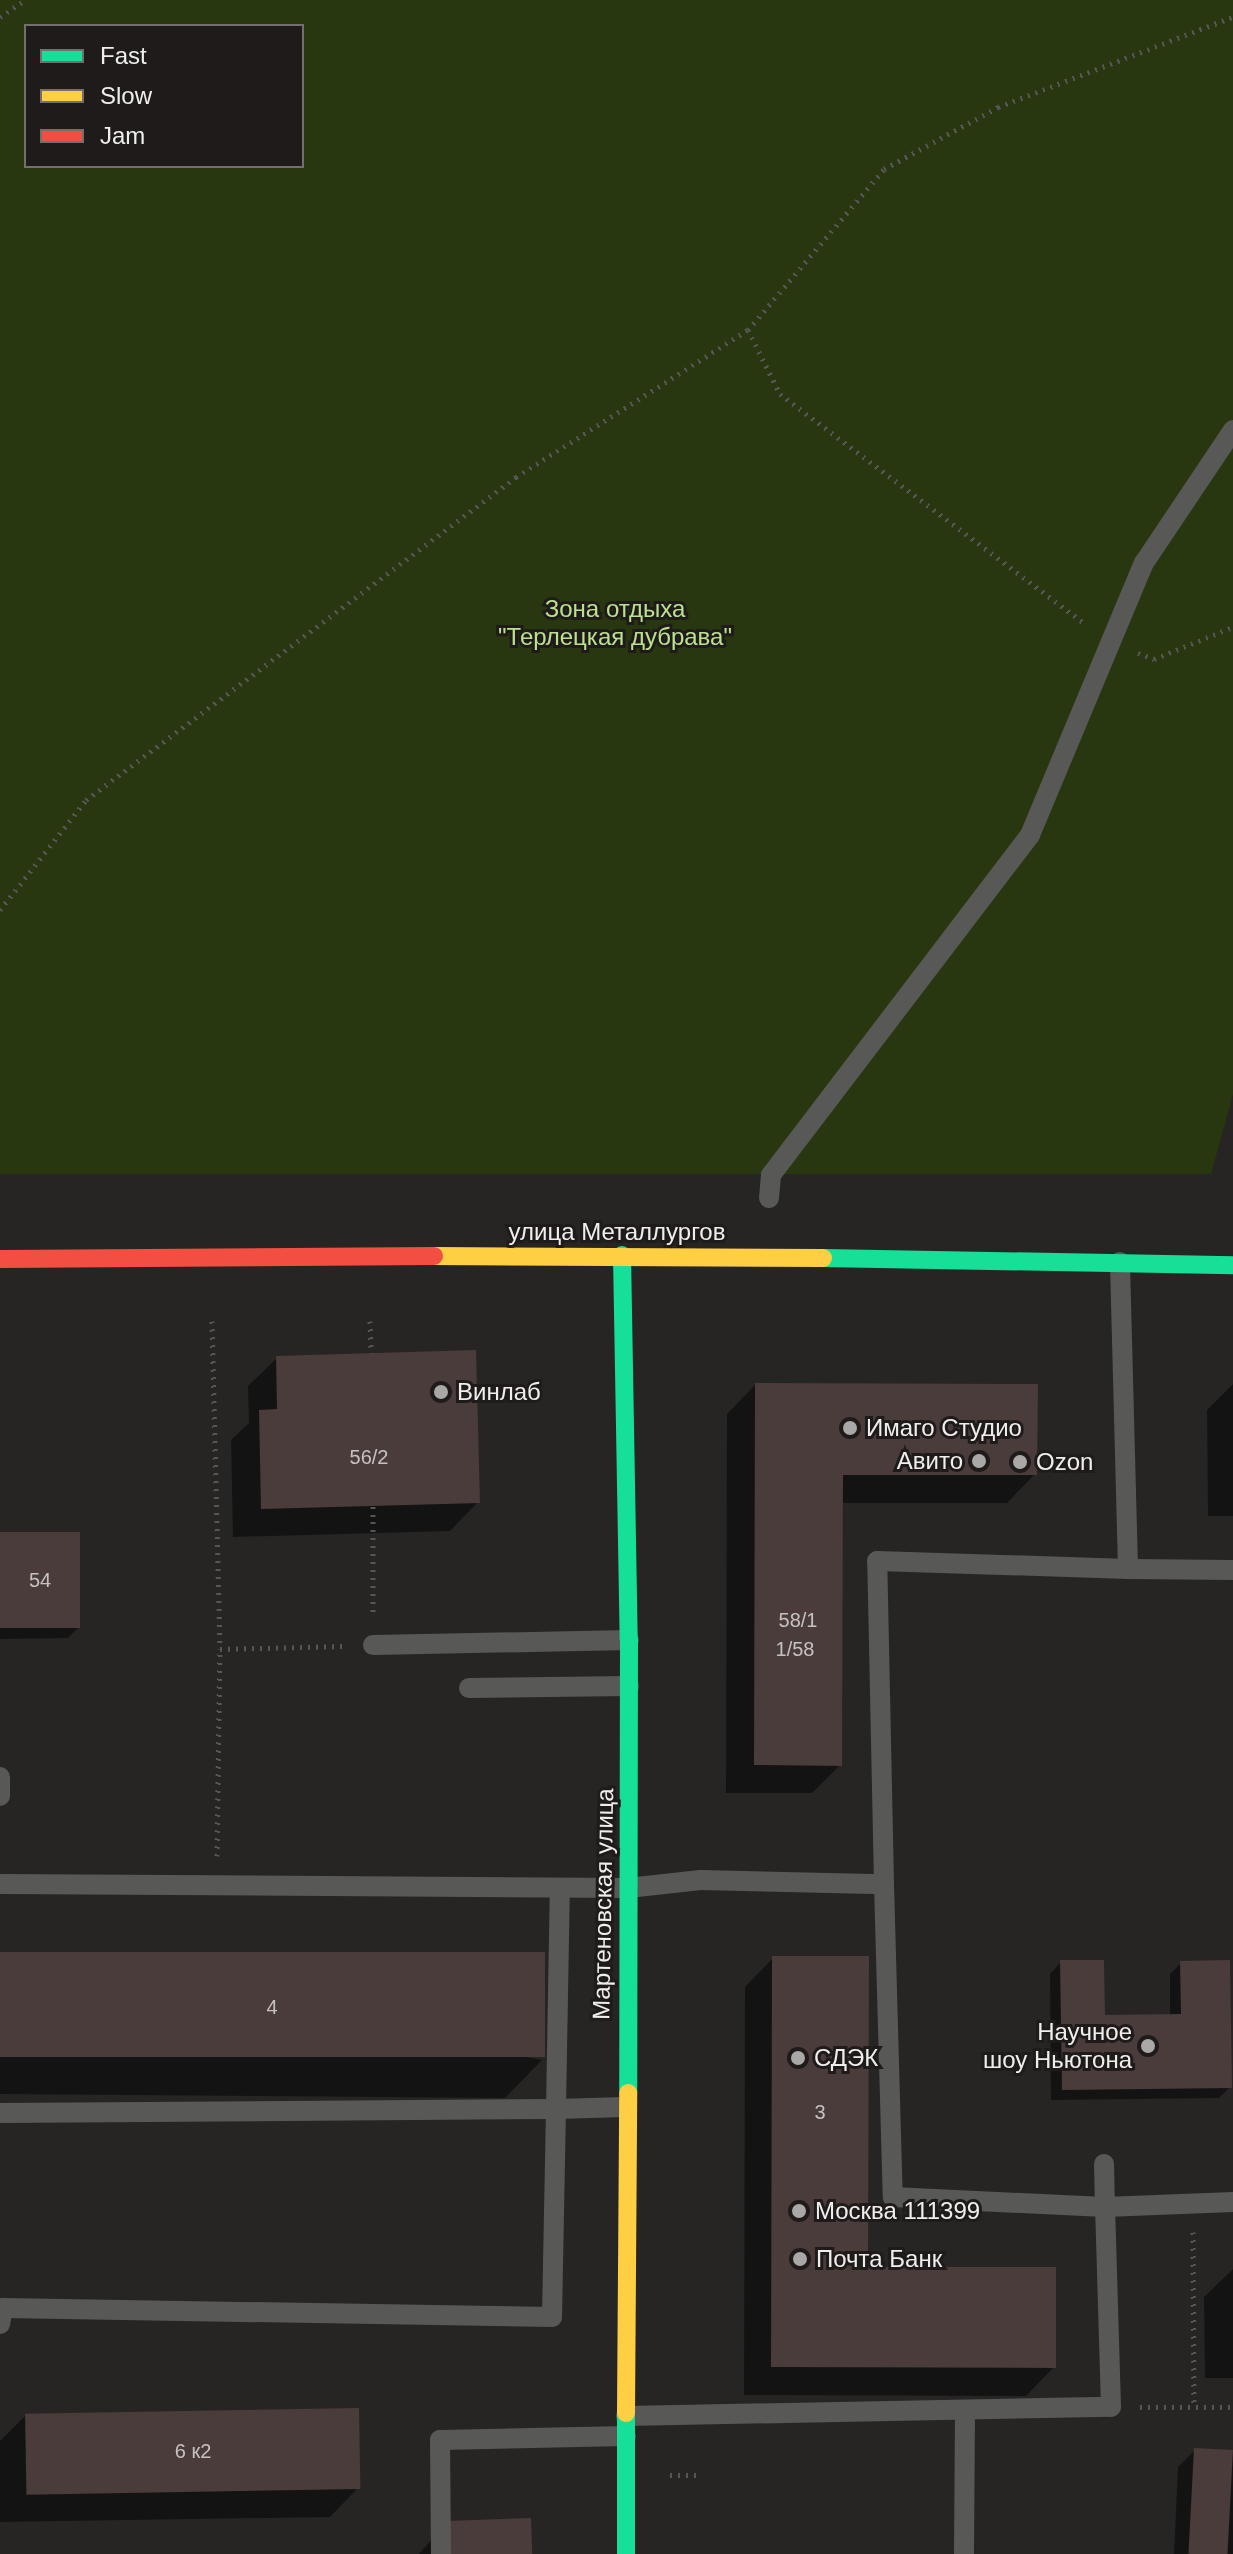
<!DOCTYPE html>
<meta charset="utf-8">
<style>
body{margin:0}
#map{position:relative;width:1233px;height:2554px;overflow:hidden;background:#272524;font-family:Helvetica,sans-serif}
div>[style]{position:absolute}
[style*='--x']{left:calc(var(--x)*1px);top:calc(var(--y)*1px);width:calc(var(--w)*1px);rotate:calc(var(--a)*1deg)}
.green>*{inset:0;background:#293710}
.shadow>*{inset:0;background:#0007}
.building>*{inset:0;background:#493c3a;transform-origin:0 0}
.path>*{height:5px;margin-top:-2.5px;transform-origin:0;background:repeating-linear-gradient(90deg,#575656 0 2px,transparent 0 8px)}
.lane>*{height:20px;margin:-10px;padding:0 10px;transform-origin:10px;border-radius:10px;background:#585857}
.fast>*{height:18px;margin:-9px;padding:0 9px;transform-origin:9px;border-radius:9px;background:#16e098}
.slow>*{height:18px;margin:-9px;padding:0 9px;transform-origin:9px;border-radius:9px;background:#ffcf43}
.jam>*{height:18px;margin:-9px;padding:0 9px;transform-origin:9px;border-radius:9px;background:#f24e42}
.dots>*{width:22px;height:22px;translate:-50% -50%;box-sizing:border-box;border:4px solid #1e1b1a;border-radius:50%}
span{translate:-50% -50%;white-space:nowrap;text-align:center;line-height:1.15;-webkit-text-stroke:6px #1e1b1a;paint-order:stroke}
.number-label{font-size:20px;color:#c6c2c0}
.number-label span{-webkit-text-stroke-width:0}
.park-label{font-size:24px;color:#bce18c}
.street-label{font-size:24px;color:#f0eeed}
.poi-label{font-size:24px;color:#f0eeed}
.left{translate:0 -50%;text-align:left}
.right{translate:-100% -50%;text-align:right}
.legend{position:absolute;left:24px;top:24px;width:280px;height:144px;box-sizing:border-box;background:#1e1b1a;border:2px solid #726f6e;margin:0;padding:10px 14px;list-style:none;font-size:24px;color:#f0eeed}
.legend li{display:flex;align-items:center;gap:16px;height:40px}
.legend b{width:40px;border:2px solid #726f6e}
</style>
<div id="map">
<div class="green">
<div style="clip-path:polygon(evenodd,0 0,1233px 0,1233px 1094px,1211px 1174px,0 1174px,0 0,26px 26px,302px 26px,302px 166px,26px 166px,26px 26px)"></div>
</div>
<div class="shadow">
<div style="clip-path:polygon(277px 1358px,478px 1502px,450px 1531px,233px 1537px,231px 1440px,249px 1423px,248px 1386px)"></div>
<div style="clip-path:polygon(1233px 1384px,1233px 1516px,1208px 1516px,1207px 1410px)"></div>
<div style="clip-path:polygon(755px 1385px,1035px 1474px,1007px 1503px,841px 1503px,840px 1765px,812px 1793px,726px 1793px,727px 1414px)"></div>
<div style="clip-path:polygon(0 1534px,79px 1627px,68px 1638px,0 1639px)"></div>
<div style="clip-path:polygon(0 1954px,542px 2060px,505px 2098px,0 2094px)"></div>
<div style="clip-path:polygon(773px 1958px,866px 2269px,1054px 2367px,1026px 2396px,744px 2395px,745px 1987px)"></div>
<div style="clip-path:polygon(1061px 1962px,1103px 2017px,1170px 2016px,1170px 1974px,1181px 1963px,1230px 2087px,1219px 2098px,1051px 2100px,1050px 1974px)"></div>
<div style="clip-path:polygon(1233px 2269px,1233px 2378px,1205px 2378px,1204px 2297px)"></div>
<div style="clip-path:polygon(26px 2415px,358px 2488px,330px 2517px,0 2522px,0 2441px)"></div>
<div style="clip-path:polygon(1195px 2450px,1233px 2452px,1233px 2554px,1174px 2554px,1178px 2467px)"></div>
<div style="clip-path:polygon(447px 2522px,530px 2554px,419px 2554px)"></div>
</div>
<div class="building">
<div style="clip-path:polygon(476px 1350px,480px 1503px,261px 1509px,259px 1410px,277px 1409px,276px 1356px)"></div>
<div style="clip-path:polygon(755px 1383px,1038px 1384px,1037px 1475px,843px 1475px,842px 1766px,754px 1765px)"></div>
<div style="left:0;top:1532px;width:80px;height:96px"></div>
<div style="left:0;top:1952px;width:545px;height:105px"></div>
<div style="clip-path:polygon(772px 1956px,869px 1956px,868px 2267px,1056px 2267px,1056px 2368px,771px 2367px)"></div>
<div style="clip-path:polygon(1060px 1960px,1104px 1960px,1105px 2015px,1181px 2014px,1180px 1961px,1230px 1960px,1232px 2088px,1062px 2090px)"></div>
<div style="left:359px;top:2408px;width:81px;height:334px;rotate:89deg"></div>
<div style="left:1194px;top:2448px;width:39px;height:106px;rotate:3deg"></div>
<div style="left:531px;top:2518px;width:36px;height:85px;rotate:88deg"></div>
</div>
<div class="path">
<div style="--x:0;--y:17;--w:30;--a:-34"></div>
<div style="--x:748;--y:330;--w:72;--a:63.4"></div>
<div style="--x:780;--y:394;--w:381;--a:37"></div>
<div style="--x:1138;--y:653;--w:17;--a:21"></div>
<div style="--x:1154;--y:659;--w:85;--a:-22.1"></div>
<div style="--x:0;--y:910;--w:140;--a:-52"></div>
<div style="--x:86;--y:800;--w:538;--a:-36.91"></div>
<div style="--x:516;--y:477;--w:275;--a:-32.4"></div>
<div style="--x:748;--y:330;--w:211;--a:-49.8"></div>
<div style="--x:884;--y:169;--w:130;--a:-28.5"></div>
<div style="--x:998;--y:107;--w:252;--a:-21"></div>
<div style="--x:212;--y:1321;--w:328;--a:88.6"></div>
<div style="--x:220;--y:1649;--w:124;--a:-1.4"></div>
<div style="--x:370;--y:1321;--w:32;--a:88"></div>
<div style="--x:373;--y:1506;--w:107;--a:90"></div>
<div style="--x:217;--y:1856;--w:207;--a:-89.2"></div>
<div style="--x:1193;--y:2232;--w:175;--a:89.7"></div>
<div style="--x:1140;--y:2407;--w:93;--a:0"></div>
<div style="--x:670;--y:2475;--w:30;--a:0"></div>
</div>
<div class="lane">
<div style="--x:769;--y:1198;--w:23;--a:-85"></div>
<div style="--x:771;--y:1175;--w:427;--a:-52.7"></div>
<div style="--x:1030;--y:835;--w:295;--a:-67.3"></div>
<div style="--x:1144;--y:563;--w:160;--a:-56.2"></div>
<div style="--x:1128;--y:1569;--w:105;--a:0.5"></div>
<div style="--x:373;--y:1645;--w:256;--a:-1.1"></div>
<div style="--x:469;--y:1688;--w:160;--a:-0.7"></div>
<div style="--x:0;--y:1777;--w:19;--a:90"></div>
<div style="--x:0;--y:1884;--w:628;--a:0.36"></div>
<div style="--x:628;--y:1888;--w:73;--a:-6.3"></div>
<div style="--x:701;--y:1880;--w:183;--a:1.3"></div>
<div style="--x:884;--y:1884;--w:313;--a:88.4"></div>
<div style="--x:893;--y:2197;--w:212;--a:2.7"></div>
<div style="--x:1105;--y:2207;--w:43;--a:-91.3"></div>
<div style="--x:884;--y:1884;--w:323;--a:-91.2"></div>
<div style="--x:877;--y:1561;--w:251;--a:1.8"></div>
<div style="--x:1128;--y:1569;--w:307;--a:-91.5"></div>
<div style="--x:0;--y:2113;--w:556;--a:-0.41"></div>
<div style="--x:556;--y:2109;--w:221;--a:-89"></div>
<div style="--x:0;--y:2324;--w:16;--a:-79"></div>
<div style="--x:3;--y:2308;--w:549;--a:0.94"></div>
<div style="--x:552;--y:2317;--w:208;--a:-88.9"></div>
<div style="--x:556;--y:2109;--w:69;--a:-1.7"></div>
<div style="--x:626;--y:2416;--w:485;--a:-1.1"></div>
<div style="--x:1111;--y:2407;--w:200;--a:-91.7"></div>
<div style="--x:1105;--y:2207;--w:128;--a:-2.2"></div>
<div style="--x:441;--y:2554;--w:114;--a:-90.5"></div>
<div style="--x:440;--y:2440;--w:186;--a:-1.2"></div>
<div style="--x:964;--y:2554;--w:144;--a:-89.6"></div>
</div>
<div class="fast">
<div style="--x:622;--y:1255;--w:385;--a:89"></div>
<div style="--x:629;--y:1640;--w:453;--a:90.1"></div>
<div style="--x:823;--y:1258;--w:410;--a:1"></div>
<div style="--x:626;--y:2554;--w:141;--a:-90"></div>
</div>
<div class="slow">
<div style="--x:434;--y:1256;--w:389;--a:0.3"></div>
<div style="--x:626;--y:2413;--w:320;--a:-89.6"></div>
</div>
<div class="jam">
<div style="--x:0;--y:1259;--w:434;--a:-0.4"></div>
</div>
<div class="dots">
<div style="left:441px;top:1392px;background:#aaa8a7"></div>
<div style="left:850px;top:1428px;background:#aaa8a7"></div>
<div style="left:979px;top:1461px;background:#aaa8a7"></div>
<div style="left:1020px;top:1462px;background:#aaa8a7"></div>
<div style="left:1148px;top:2046px;background:#aaa8a7"></div>
<div style="left:798px;top:2058px;background:#aaa8a7"></div>
<div style="left:799px;top:2211px;background:#aaa8a7"></div>
<div style="left:800px;top:2259px;background:#aaa8a7"></div>
</div>
<div class="number-label">
<span style="left:369px;top:1457px">56/2</span>
<span style="left:40px;top:1580px">54</span>
<span style="left:798px;top:1620px">58/1</span>
<span style="left:795px;top:1649px">1/58</span>
<span style="left:272px;top:2007px">4</span>
<span style="left:820px;top:2112px">3</span>
<span style="left:193px;top:2451px">6 к2</span>
</div>
<div class="park-label">
<span style="left:615px;top:623px">Зона отдыха<br>"Терлецкая дубрава"</span>
</div>
<div class="street-label">
<span style="left:617px;top:1232px">улица Металлургов</span>
<span style="left:603px;top:1904px;rotate:-89deg">Мартеновская улица</span>
</div>
<div class="poi-label">
<span class="left" style="left:457px;top:1392px">Винлаб</span>
<span class="left" style="left:866px;top:1428px">Имаго Студио</span>
<span class="right" style="left:963px;top:1461px">Авито</span>
<span class="left" style="left:1036px;top:1462px">Ozon</span>
<span class="right" style="left:1132px;top:2046px">Научное<br>шоу Ньютона</span>
<span class="left" style="left:814px;top:2058px">СДЭК</span>
<span class="left" style="left:815px;top:2211px">Москва 111399</span>
<span class="left" style="left:816px;top:2259px">Почта Банк</span>
</div>
<ul class="legend">
<li><b style="height:10px;background:#16e098"></b>Fast</li>
<li><b style="height:10px;background:#ffcf43"></b>Slow</li>
<li><b style="height:10px;background:#f24e42"></b>Jam</li>
</ul>
</div>
